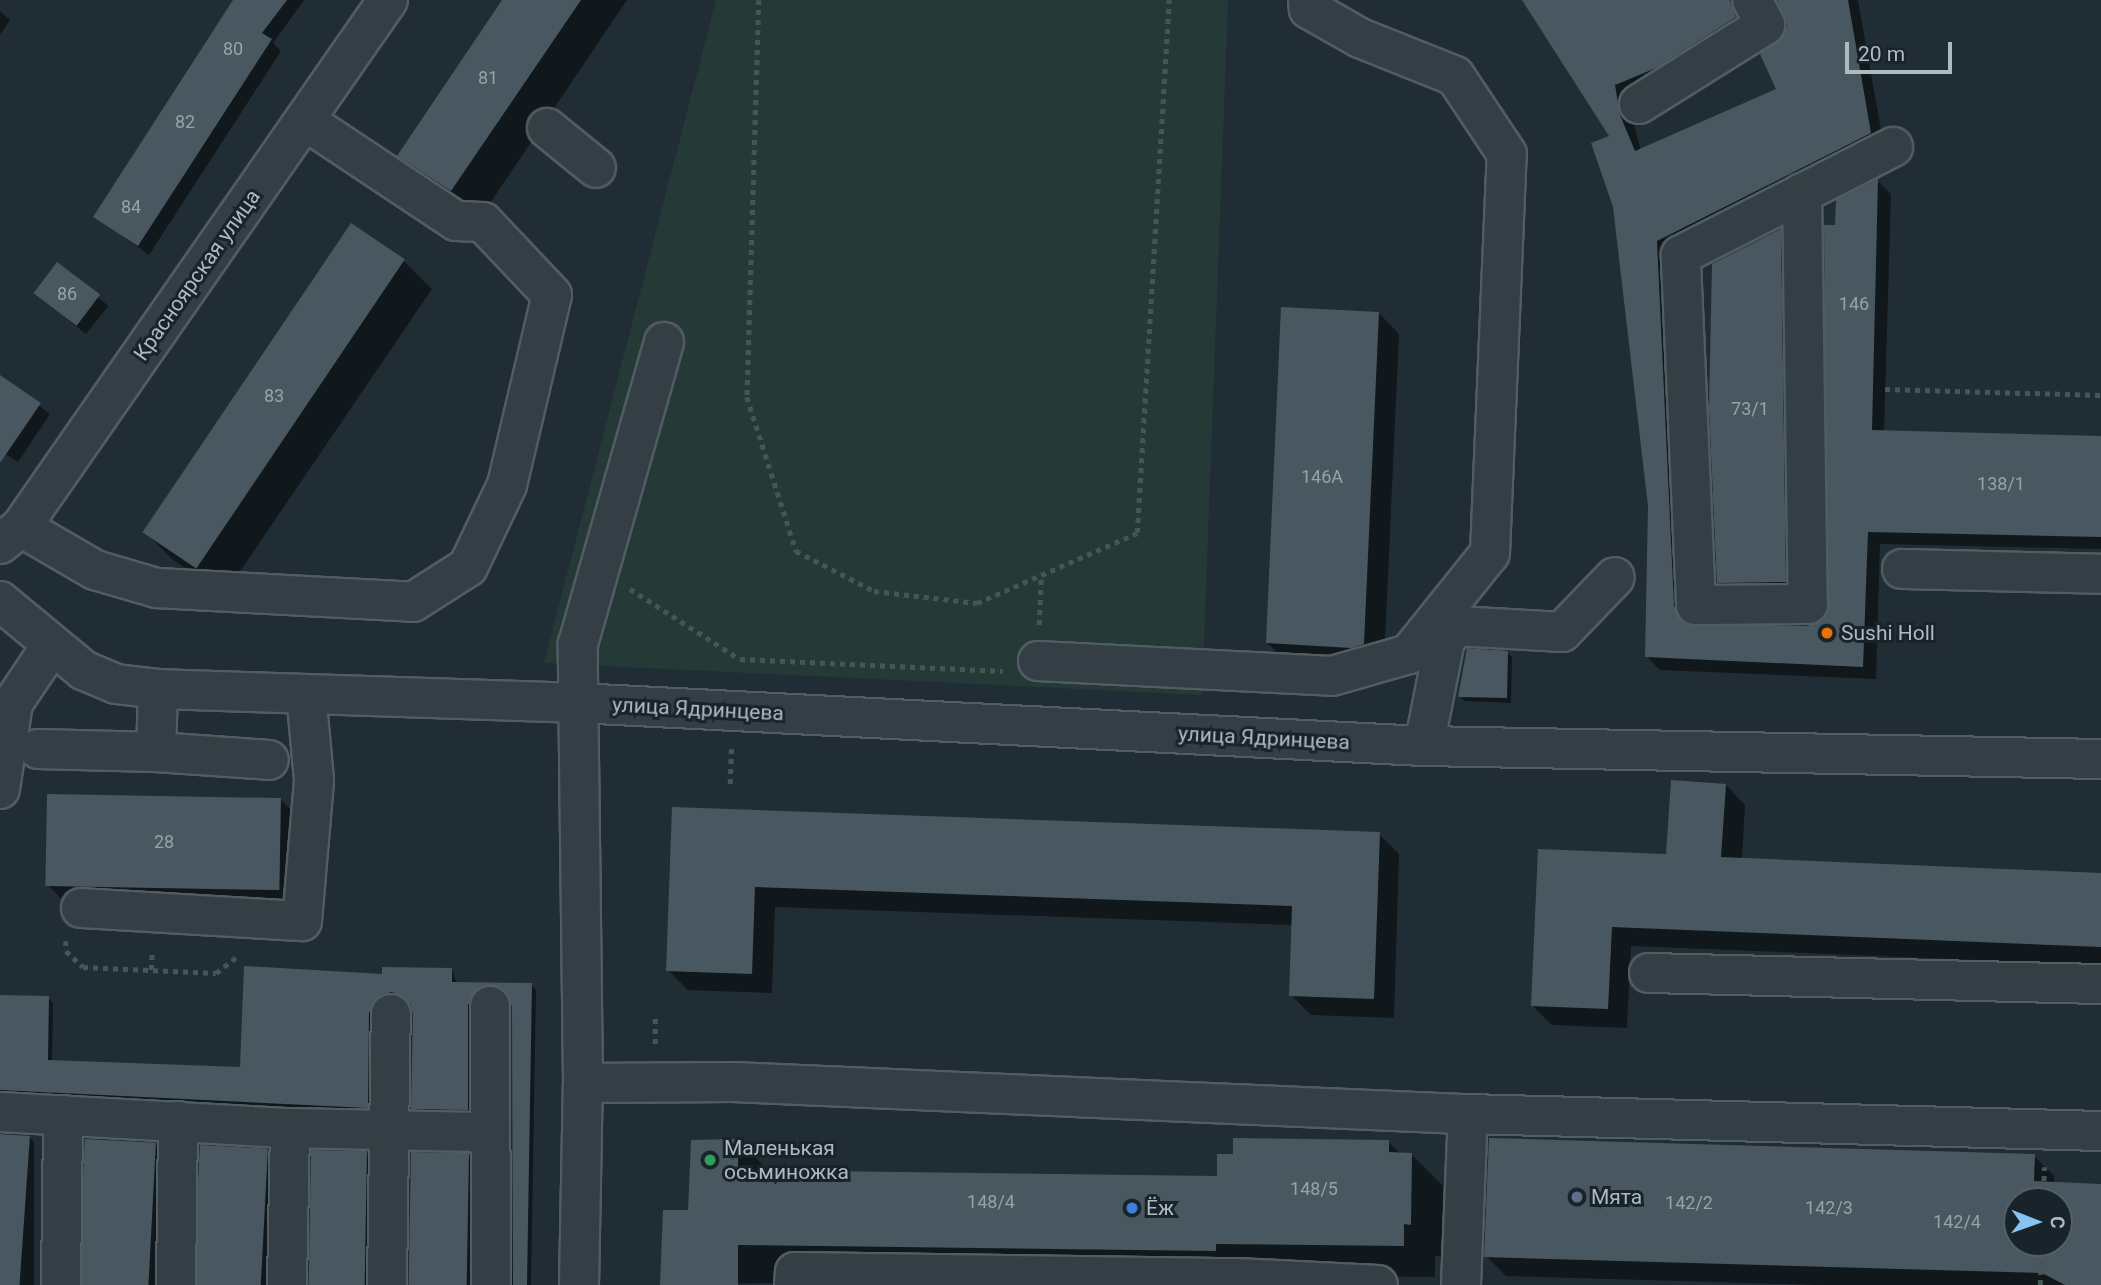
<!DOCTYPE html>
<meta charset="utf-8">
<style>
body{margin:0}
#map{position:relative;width:2101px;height:1285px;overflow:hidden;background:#212d35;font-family:Roboto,sans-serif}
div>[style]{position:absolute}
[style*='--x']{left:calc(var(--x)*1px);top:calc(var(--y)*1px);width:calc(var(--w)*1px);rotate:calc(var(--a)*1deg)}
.green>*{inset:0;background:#253a36}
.shadow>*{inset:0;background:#0007;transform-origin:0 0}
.building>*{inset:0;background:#495860;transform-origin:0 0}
.path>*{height:4.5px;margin-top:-2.25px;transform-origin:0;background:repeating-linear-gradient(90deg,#445755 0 5px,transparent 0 10px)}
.roads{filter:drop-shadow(2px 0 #515c63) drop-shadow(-2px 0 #515c63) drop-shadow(0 2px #515c63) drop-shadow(0 -2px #515c63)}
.minor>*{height:38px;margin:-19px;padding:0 19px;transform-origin:19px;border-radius:19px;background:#343e45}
.dots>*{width:19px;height:19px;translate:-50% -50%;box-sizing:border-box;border:4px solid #19232a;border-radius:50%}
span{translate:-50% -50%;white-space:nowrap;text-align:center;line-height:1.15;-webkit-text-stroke:6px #19232a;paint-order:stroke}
.number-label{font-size:18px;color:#95a2aa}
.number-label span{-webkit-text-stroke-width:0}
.street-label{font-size:21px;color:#aebac2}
.poi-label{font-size:21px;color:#aebac2}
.left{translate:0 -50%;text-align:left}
.north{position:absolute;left:2003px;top:1187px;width:70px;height:70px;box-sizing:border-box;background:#19232a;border:2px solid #555f67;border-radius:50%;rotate:91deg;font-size:19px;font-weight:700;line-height:28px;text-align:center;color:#aebac2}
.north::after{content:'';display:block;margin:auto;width:24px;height:32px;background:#85c3f0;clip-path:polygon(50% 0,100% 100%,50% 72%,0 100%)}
.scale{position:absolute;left:1845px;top:42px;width:107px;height:32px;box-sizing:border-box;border:4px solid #aebac2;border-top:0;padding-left:9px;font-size:21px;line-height:24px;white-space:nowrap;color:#aebac2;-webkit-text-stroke:5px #19232a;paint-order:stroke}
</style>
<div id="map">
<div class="green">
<div style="clip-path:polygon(716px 0,1228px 0,1202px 695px,544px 663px)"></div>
</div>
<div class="shadow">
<div style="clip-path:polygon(235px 0,304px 0,273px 43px,281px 51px,149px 255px,95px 216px)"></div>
<div style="clip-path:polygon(504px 0,627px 0,480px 218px,427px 183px,399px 155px)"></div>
<div style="clip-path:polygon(1524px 0,1740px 0,1749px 31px,1627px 98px,1641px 151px,1782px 88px,1792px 0,1858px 0,1884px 147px,1669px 254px,1690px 626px,1809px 628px,1829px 615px,1838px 202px,1878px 181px,1891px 194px,1884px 432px,2101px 437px,2101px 549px,1880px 544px,1876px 679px,1660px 670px,1647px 657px,1650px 506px,1611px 137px)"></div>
<div style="clip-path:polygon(0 11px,10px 20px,0 35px)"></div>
<div style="clip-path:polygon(352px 225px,404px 261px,432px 289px,224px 595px,172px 559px,144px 531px)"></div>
<div style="clip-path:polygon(1780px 231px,1785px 235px,1790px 586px,1723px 587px,1719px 582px)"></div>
<div style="left:58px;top:265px;width:65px;height:36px;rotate:39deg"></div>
<div style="clip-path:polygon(1379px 313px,1399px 334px,1384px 664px,1288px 663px,1267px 643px)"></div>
<div style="clip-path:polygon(0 377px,50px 414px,18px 462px,0 450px)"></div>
<div style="clip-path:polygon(1507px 653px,1512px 657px,1511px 703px,1465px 701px,1460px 697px)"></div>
<div style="clip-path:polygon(1726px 785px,1745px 805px,1742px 859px,2101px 875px,2101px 965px,1631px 946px,1627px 1028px,1552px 1025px,1532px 1005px)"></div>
<div style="clip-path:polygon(280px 799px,301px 819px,300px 908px,68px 906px,48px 885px)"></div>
<div style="clip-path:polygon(674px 809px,1379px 834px,1399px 854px,1394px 1018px,1311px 1015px,1291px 995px,1293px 925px,775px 907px,772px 993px,688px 990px,668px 970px)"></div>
<div style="clip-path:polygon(452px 970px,457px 984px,531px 985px,536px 990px,531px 1285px,512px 1285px,514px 1005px,505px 991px,485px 991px,473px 1114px,418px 1113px,413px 1108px,415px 1013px,407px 999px,397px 996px,372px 1112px,7px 1095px,0 1098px,0 997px,48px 998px,53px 1003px,52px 1061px,241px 1068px,384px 976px)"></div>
<div style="clip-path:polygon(0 1133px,29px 1137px,34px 1142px,34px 1285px,0 1285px)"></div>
<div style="clip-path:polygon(738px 1140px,770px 1172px,1218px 1178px,1388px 1142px,1401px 1154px,1411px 1154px,1443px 1186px,1442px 1256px,1435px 1256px,1435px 1277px,1247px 1275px,663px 1285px,690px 1212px)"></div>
<div style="clip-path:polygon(155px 1144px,160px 1149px,159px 1285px,85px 1285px)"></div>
<div style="clip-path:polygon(267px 1150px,272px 1156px,270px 1285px,200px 1285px)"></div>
<div style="clip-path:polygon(366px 1153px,371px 1158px,370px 1285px,311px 1285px)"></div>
<div style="clip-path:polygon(468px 1155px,473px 1160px,476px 1285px,411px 1285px)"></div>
<div style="clip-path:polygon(evenodd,2034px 1156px,2054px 1176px,2054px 1184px,2101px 1187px,2101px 1285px,1818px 1285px,1506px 1276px,1486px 1256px,2034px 1156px,2017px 1201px,2059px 1201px,2059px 1243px,2017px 1243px,2017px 1201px)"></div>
</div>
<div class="building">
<div style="clip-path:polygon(233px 0,287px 0,262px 33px,272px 39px,138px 246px,93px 217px)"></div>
<div style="clip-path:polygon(502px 0,581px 0,451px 191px,397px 156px)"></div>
<div style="clip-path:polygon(1522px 0,1730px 0,1736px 17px,1656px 68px,1615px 85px,1620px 115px,1635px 151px,1776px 89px,1760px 54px,1784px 35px,1787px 25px,1777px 0,1848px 0,1871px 133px,1657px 241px,1674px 606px,1685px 624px,1808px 626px,1827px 614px,1824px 225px,1835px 225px,1836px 200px,1878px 179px,1872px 430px,2101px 436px,2101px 537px,1868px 532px,1863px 667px,1645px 657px,1648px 506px,1613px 207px,1591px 143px,1609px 136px)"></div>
<div style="left:351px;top:223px;width:65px;height:373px;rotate:34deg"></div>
<div style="clip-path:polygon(1781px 229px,1786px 582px,1717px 583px,1709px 408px,1712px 264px)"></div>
<div style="left:57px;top:262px;width:54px;height:39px;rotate:37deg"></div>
<div style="clip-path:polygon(1281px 307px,1379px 312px,1364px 644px,1352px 648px,1266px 643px)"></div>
<div style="clip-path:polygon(0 375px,41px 403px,0 463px)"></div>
<div style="clip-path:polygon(1467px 648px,1508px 651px,1507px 698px,1458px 697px)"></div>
<div style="clip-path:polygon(1671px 780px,1726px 784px,1721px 857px,2101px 873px,2101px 947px,1612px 927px,1608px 1009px,1531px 1006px,1538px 849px,1666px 854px)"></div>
<div style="left:47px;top:794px;width:234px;height:92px;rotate:1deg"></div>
<div style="clip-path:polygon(672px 807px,1380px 832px,1374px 999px,1289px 996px,1292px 906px,755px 887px,752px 974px,666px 971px)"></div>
<div style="clip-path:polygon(244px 966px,382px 974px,382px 967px,452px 968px,452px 982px,532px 983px,527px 1285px,513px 1285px,512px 1006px,500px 987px,480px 987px,468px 1005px,468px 1110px,411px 1109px,413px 1014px,410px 1003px,392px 992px,380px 995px,369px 1013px,368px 1108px,0 1090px,0 995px,49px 996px,48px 1060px,240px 1067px)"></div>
<div style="left:0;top:1134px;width:30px;height:151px;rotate:4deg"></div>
<div style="clip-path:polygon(1233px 1138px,1389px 1140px,1389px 1152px,1412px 1153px,1411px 1225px,1404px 1224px,1404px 1246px,1216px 1244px,1216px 1251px,738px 1245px,738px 1285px,660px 1285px,663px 1210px,688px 1210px,691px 1140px,738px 1139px,738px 1170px,1217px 1176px,1217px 1154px,1233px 1154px)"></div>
<div style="clip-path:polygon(evenodd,1489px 1138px,2035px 1154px,2034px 1181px,2101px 1184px,2101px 1285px,2065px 1285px,2042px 1273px,1484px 1257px,1489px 1138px,2017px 1201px,2059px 1201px,2059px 1243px,2017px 1243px,2017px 1201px)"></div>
<div style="left:85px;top:1139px;width:71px;height:146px;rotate:3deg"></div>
<div style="left:200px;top:1145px;width:68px;height:140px;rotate:3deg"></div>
<div style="left:311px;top:1150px;width:56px;height:135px;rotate:1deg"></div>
<div style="left:411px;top:1152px;width:58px;height:133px;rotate:1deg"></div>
</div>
<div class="path">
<div style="--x:759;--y:0;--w:397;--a:91.7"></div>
<div style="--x:747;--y:397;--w:162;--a:72.3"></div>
<div style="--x:796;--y:551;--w:88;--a:27.1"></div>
<div style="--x:874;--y:591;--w:104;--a:6.6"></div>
<div style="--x:977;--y:603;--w:175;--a:-23.6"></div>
<div style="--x:1137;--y:533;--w:534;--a:-86.56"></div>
<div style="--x:1885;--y:389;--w:216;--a:1.6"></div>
<div style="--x:630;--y:589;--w:130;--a:32.5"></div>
<div style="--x:740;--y:659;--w:263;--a:2.6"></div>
<div style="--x:1039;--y:625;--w:48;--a:-87.6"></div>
<div style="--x:730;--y:784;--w:35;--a:-88"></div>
<div style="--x:66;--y:941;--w:10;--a:90"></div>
<div style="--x:66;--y:951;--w:23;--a:43"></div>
<div style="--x:83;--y:967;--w:133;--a:2.6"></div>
<div style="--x:216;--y:973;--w:28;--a:-38"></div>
<div style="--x:151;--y:970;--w:20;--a:-87"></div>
<div style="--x:655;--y:1044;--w:30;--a:-90"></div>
<div style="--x:2043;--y:1201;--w:34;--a:-88"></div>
<div style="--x:2040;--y:1285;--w:42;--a:-87.3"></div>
</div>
<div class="roads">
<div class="minor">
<div style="--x:1639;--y:104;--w:149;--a:-32.1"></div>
<div style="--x:1765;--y:25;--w:28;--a:-117"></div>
<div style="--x:547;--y:128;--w:63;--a:39.2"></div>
<div style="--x:1802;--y:193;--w:411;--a:89.2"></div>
<div style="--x:1808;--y:604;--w:112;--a:179.5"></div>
<div style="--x:1696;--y:605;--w:350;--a:-92.5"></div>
<div style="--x:1681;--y:255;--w:238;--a:-27"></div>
<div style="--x:21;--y:527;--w:86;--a:30.2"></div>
<div style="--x:95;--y:570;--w:65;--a:16.2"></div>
<div style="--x:157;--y:588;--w:256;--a:3.1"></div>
<div style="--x:413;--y:602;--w:65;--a:-32.5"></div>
<div style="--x:468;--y:567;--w:91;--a:-64.6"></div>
<div style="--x:507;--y:485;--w:195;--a:-76.7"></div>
<div style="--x:552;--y:295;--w:100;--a:-133.4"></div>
<div style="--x:483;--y:222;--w:27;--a:-178"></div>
<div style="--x:456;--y:221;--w:182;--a:-146.4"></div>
<div style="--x:0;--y:544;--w:27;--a:-39"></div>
<div style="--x:21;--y:527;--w:642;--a:-55.15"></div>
<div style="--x:1902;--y:569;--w:199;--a:1.4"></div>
<div style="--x:0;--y:601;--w:108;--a:39.7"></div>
<div style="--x:83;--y:670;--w:36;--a:23"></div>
<div style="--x:116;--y:684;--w:42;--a:6.8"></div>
<div style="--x:158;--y:689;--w:419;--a:1.9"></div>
<div style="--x:577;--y:703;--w:848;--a:2.91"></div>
<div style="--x:1424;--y:746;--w:677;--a:1.1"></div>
<div style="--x:1038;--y:661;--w:294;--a:2.9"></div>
<div style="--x:1332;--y:676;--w:80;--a:-15.9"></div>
<div style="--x:1409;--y:654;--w:129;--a:-51.3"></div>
<div style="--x:1490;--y:553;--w:399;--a:-87.6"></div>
<div style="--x:1507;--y:154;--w:94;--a:-123.7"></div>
<div style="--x:1455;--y:76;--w:102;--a:-158.2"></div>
<div style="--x:1360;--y:38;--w:59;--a:-150.4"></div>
<div style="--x:1309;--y:9;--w:9;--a:-96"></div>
<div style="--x:158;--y:689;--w:63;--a:91.8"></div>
<div style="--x:156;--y:752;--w:113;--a:4"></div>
<div style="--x:1424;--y:746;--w:108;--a:-78.8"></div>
<div style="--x:1445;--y:640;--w:18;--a:-49"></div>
<div style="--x:1457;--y:626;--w:105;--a:3.3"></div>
<div style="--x:1562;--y:632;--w:76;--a:-46.1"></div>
<div style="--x:38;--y:749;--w:118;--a:1.5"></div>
<div style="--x:0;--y:789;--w:87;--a:-81.4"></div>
<div style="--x:13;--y:703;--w:70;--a:-56.1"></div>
<div style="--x:81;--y:908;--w:221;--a:3.4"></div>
<div style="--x:302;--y:921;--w:142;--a:-85.1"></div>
<div style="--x:314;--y:780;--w:86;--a:-95.3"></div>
<div style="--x:1649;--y:973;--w:452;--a:1.4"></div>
<div style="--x:490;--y:1006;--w:279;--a:89.8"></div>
<div style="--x:583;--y:1083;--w:150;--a:-0.4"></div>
<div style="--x:733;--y:1082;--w:753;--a:2.51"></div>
<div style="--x:0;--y:1112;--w:290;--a:3.2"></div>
<div style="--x:290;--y:1128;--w:198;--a:1.2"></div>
<div style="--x:61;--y:1285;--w:170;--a:-89.3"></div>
<div style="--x:176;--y:1285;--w:164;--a:-89.3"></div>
<div style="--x:287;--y:1285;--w:157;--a:-88.9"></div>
<div style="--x:387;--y:1285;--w:271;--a:-89.2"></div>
<div style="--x:579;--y:1285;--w:202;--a:-88.9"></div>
<div style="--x:583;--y:1083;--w:439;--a:-90.7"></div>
<div style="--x:578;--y:644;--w:314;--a:-74.1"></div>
<div style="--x:794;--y:1285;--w:13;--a:-86"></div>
<div style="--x:795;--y:1272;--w:441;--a:0.8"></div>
<div style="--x:1236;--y:1278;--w:142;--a:2.8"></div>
<div style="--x:1461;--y:1285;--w:171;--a:-87.7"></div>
<div style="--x:1468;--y:1114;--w:633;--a:1.54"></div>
</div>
</div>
<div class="dots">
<div style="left:1827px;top:633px;background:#e8710a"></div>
<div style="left:710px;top:1160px;background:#2e9e5b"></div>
<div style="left:1577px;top:1197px;background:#5c6f8a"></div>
<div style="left:1132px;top:1208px;background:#3f7fe0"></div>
</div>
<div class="number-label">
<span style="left:233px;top:49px">80</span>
<span style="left:488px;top:78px">81</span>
<span style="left:185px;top:122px">82</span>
<span style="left:131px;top:207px">84</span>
<span style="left:67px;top:294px">86</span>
<span style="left:1854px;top:304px">146</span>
<span style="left:274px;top:396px">83</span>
<span style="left:1750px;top:409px">73/1</span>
<span style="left:1322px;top:477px">146А</span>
<span style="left:2001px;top:484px">138/1</span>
<span style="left:164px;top:842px">28</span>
<span style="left:1314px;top:1189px">148/5</span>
<span style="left:991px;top:1202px">148/4</span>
<span style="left:1689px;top:1203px">142/2</span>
<span style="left:1829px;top:1208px">142/3</span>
<span style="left:1957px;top:1222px">142/4</span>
</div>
<div class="street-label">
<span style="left:197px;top:275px;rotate:-55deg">Красноярская улица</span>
<span style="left:698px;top:709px;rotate:3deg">улица Ядринцева</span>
<span style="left:1264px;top:738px;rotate:3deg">улица Ядринцева</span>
</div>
<div class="poi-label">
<span class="left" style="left:1841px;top:633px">Sushi Holl</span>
<span class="left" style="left:724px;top:1160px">Маленькая<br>осьминожка</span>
<span class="left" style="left:1591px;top:1197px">Мята</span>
<span class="left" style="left:1146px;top:1208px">Ёж</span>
</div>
<div class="north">С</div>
<div class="scale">20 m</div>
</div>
